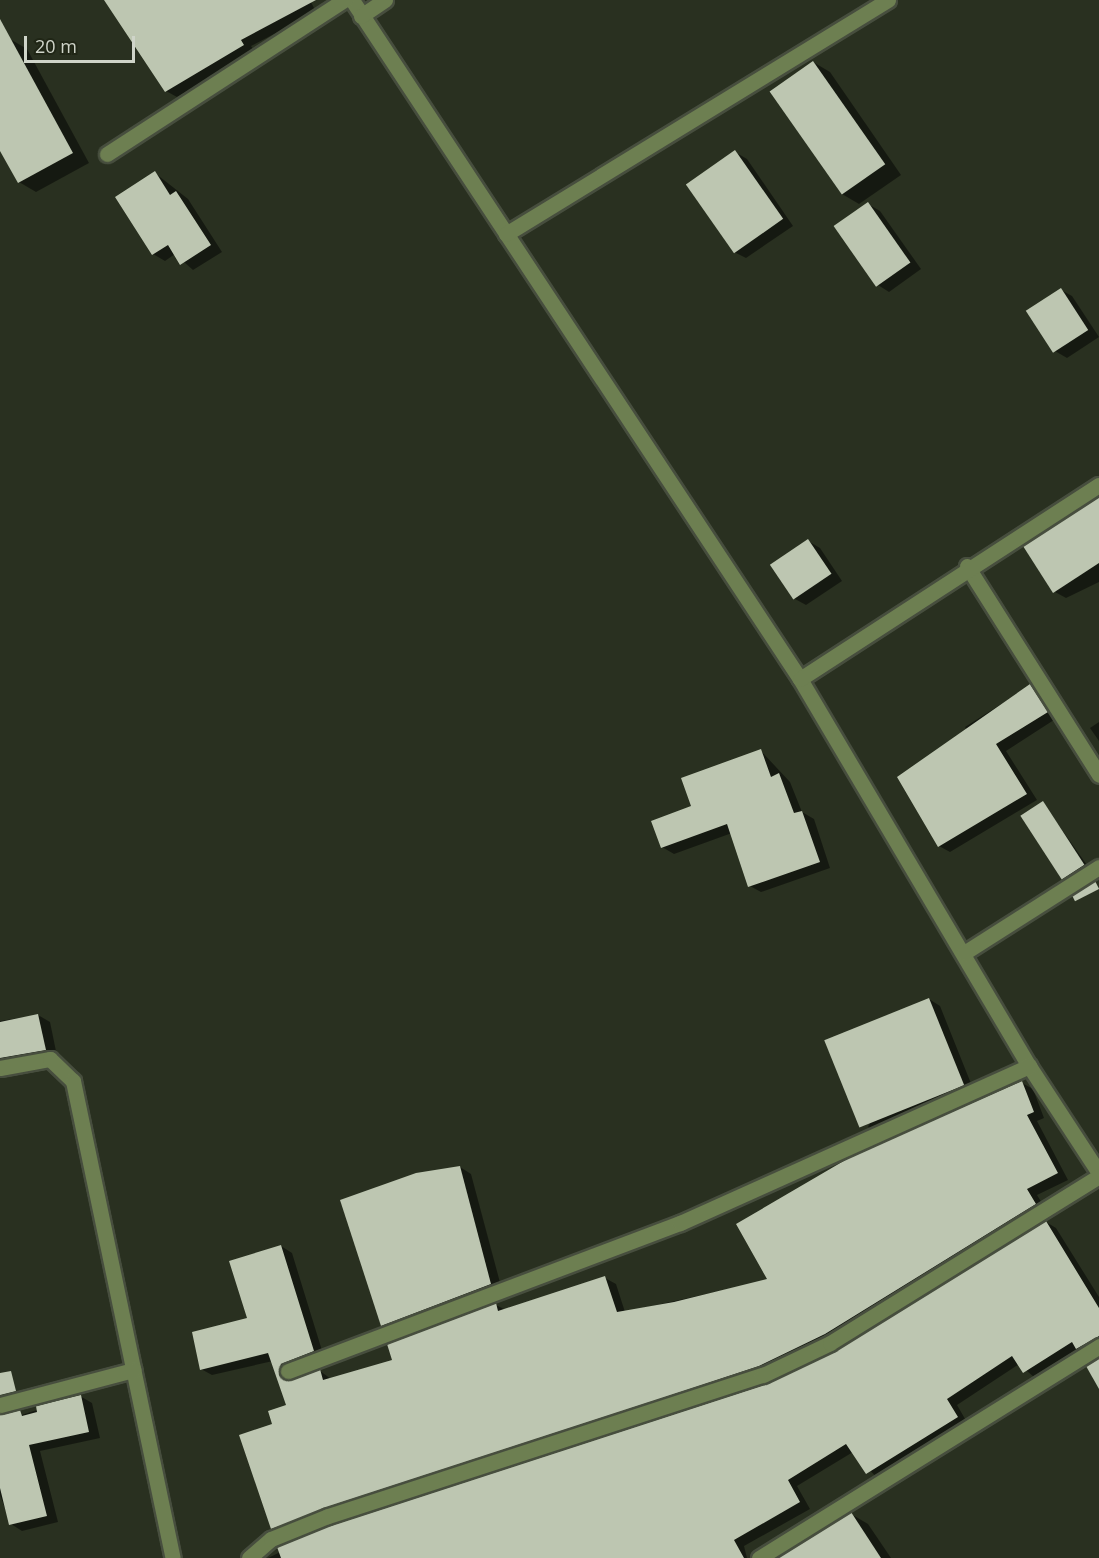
<!DOCTYPE html>
<style>
body{margin:0}
#map{position:relative;width:1099px;height:1558px;overflow:hidden;background:#293020;font-family:"Open Sans",sans-serif}
div>[style]{position:absolute}
[style*='--x']{left:calc(var(--x)*1px);top:calc(var(--y)*1px);width:calc(var(--w)*1px);rotate:calc(var(--a)*1deg)}
.shadow>*{inset:0;background:#0007}
.building>*{inset:0;background:#bdc6b1;transform-origin:0 0}
.roads{filter:drop-shadow(2px 0 #474e3e) drop-shadow(-2px 0 #474e3e) drop-shadow(0 2px #474e3e) drop-shadow(0 -2px #474e3e)}
.minor>*{height:15px;margin:-7.5px;padding:0 7.5px;transform-origin:7.5px;border-radius:7.5px;background:#6d7f51}
span{translate:-50% -50%;white-space:nowrap;text-align:center;line-height:1.15;-webkit-text-stroke:6px #202616;paint-order:stroke}
.scale{position:absolute;left:24px;top:36px;width:111px;height:27px;box-sizing:border-box;border:3px solid #cfd4c9;border-top:0;padding-left:8px;font-size:18px;line-height:21px;white-space:nowrap;color:#cfd4c9;-webkit-text-stroke:4px #202616;paint-order:stroke}
</style>
<div id="map">
<div class="shadow">
<div style="clip-path:polygon(106px 0,310px 0,316px 12px,251px 46px,255px 52px,177px 97px,166px 91px)"></div>
<div style="clip-path:polygon(10px 39px,27px 49px,89px 163px,36px 192px,19px 182px,0 148px,0 45px)"></div>
<div style="clip-path:polygon(813px 62px,830px 72px,901px 175px,859px 204px,842px 194px)"></div>
<div style="clip-path:polygon(735px 152px,747px 159px,793px 226px,746px 258px,734px 252px)"></div>
<div style="clip-path:polygon(155px 173px,188px 199px,222px 252px,193px 270px,175px 254px,165px 261px,153px 254px,117px 198px)"></div>
<div style="clip-path:polygon(868px 204px,880px 211px,921px 269px,889px 292px,878px 285px)"></div>
<div style="clip-path:polygon(1061px 290px,1072px 296px,1099px 337px,1067px 358px,1055px 351px)"></div>
<div style="clip-path:polygon(1099px 498px,1099px 582px,1066px 598px,1055px 592px)"></div>
<div style="clip-path:polygon(808px 541px,820px 548px,842px 581px,806px 605px,795px 599px)"></div>
<div style="clip-path:polygon(1030px 686px,1041px 692px,1057px 718px,1006px 751px,1037px 800px,950px 852px,939px 846px,969px 733px,965px 727px)"></div>
<div style="clip-path:polygon(1099px 722px,1099px 741px,1090px 728px)"></div>
<div style="clip-path:polygon(761px 751px,790px 782px,802px 812px,814px 819px,830px 868px,761px 892px,750px 886px,732px 833px,674px 854px,662px 847px,693px 807px)"></div>
<div style="clip-path:polygon(1043px 803px,1089px 868px,1067px 882px,1062px 879px)"></div>
<div style="clip-path:polygon(929px 999px,940px 1006px,974px 1091px,880px 1134px,868px 1127px)"></div>
<div style="clip-path:polygon(38px 1015px,50px 1022px,57px 1056px,0 1069px,0 1021px)"></div>
<div style="clip-path:polygon(1022px 1083px,1033px 1089px,1044px 1118px,1037px 1121px,1068px 1180px,1037px 1195px,1046px 1210px,771px 1372px,283px 1534px,272px 1528px,274px 1425px,288px 1406px,273px 1361px,212px 1375px,201px 1369px,249px 1319px,281px 1246px,292px 1253px,324px 1357px,295px 1368px,288px 1383px,320px 1371px,331px 1379px,394px 1361px,496px 1305px,506px 1310px,605px 1278px,616px 1284px,625px 1312px,770px 1280px)"></div>
<div style="clip-path:polygon(460px 1167px,471px 1174px,502px 1290px,394px 1331px,382px 1325px)"></div>
<div style="clip-path:polygon(1046px 1222px,1056px 1228px,1099px 1297px,1099px 1349px,1035px 1378px,1019px 1364px,957px 1405px,968px 1424px,878px 1479px,853px 1452px,797px 1486px,810px 1509px,744px 1546px,747px 1558px,268px 1558px,332px 1527px,768px 1385px,836px 1353px)"></div>
<div style="clip-path:polygon(80px 1396px,92px 1403px,100px 1438px,40px 1451px,58px 1522px,22px 1531px,11px 1524px,0 1495px,0 1422px)"></div>
<div style="clip-path:polygon(851px 1514px,868px 1524px,891px 1558px,813px 1558px)"></div>
</div>
<div class="building">
<div style="clip-path:polygon(104px 0,316px 0,241px 40px,244px 45px,165px 92px)"></div>
<div style="clip-path:polygon(0 19px,73px 153px,18px 183px,0 151px)"></div>
<div style="left:813px;top:61px;width:126px;height:53px;rotate:55deg"></div>
<div style="left:735px;top:150px;width:84px;height:60px;rotate:55deg"></div>
<div style="clip-path:polygon(155px 171px,170px 195px,176px 191px,211px 245px,180px 265px,168px 245px,152px 255px,115px 197px)"></div>
<div style="left:868px;top:202px;width:74px;height:42px;rotate:55deg"></div>
<div style="left:1061px;top:288px;width:50px;height:42px;rotate:57deg"></div>
<div style="clip-path:polygon(1099px 497px,1099px 563px,1053px 593px,1023px 546px)"></div>
<div style="left:808px;top:539px;width:42px;height:46px;rotate:56deg"></div>
<div style="clip-path:polygon(1030px 684px,1048px 712px,996px 744px,1027px 794px,938px 847px,897px 777px)"></div>
<div style="clip-path:polygon(761px 749px,771px 777px,779px 773px,794px 813px,802px 811px,820px 862px,748px 887px,727px 824px,661px 848px,651px 821px,691px 806px,681px 778px)"></div>
<div style="left:1043px;top:801px;width:76px;height:27px;rotate:57deg"></div>
<div style="left:1095px;top:881px;width:9px;height:27px;rotate:63deg"></div>
<div style="left:929px;top:998px;width:94px;height:113px;rotate:68deg"></div>
<div style="clip-path:polygon(38px 1014px,46px 1050px,0 1058px,0 1022px)"></div>
<div style="clip-path:polygon(1022px 1081px,1034px 1112px,1027px 1115px,1058px 1173px,1027px 1189px,1036px 1204px,825px 1334px,759px 1366px,271px 1529px,239px 1435px,272px 1424px,268px 1411px,286px 1405px,268px 1353px,200px 1370px,192px 1332px,247px 1318px,229px 1261px,281px 1245px,314px 1351px,281px 1364px,279px 1375px,287px 1381px,320px 1369px,323px 1380px,392px 1360px,387px 1344px,496px 1303px,498px 1311px,605px 1276px,617px 1312px,674px 1302px,767px 1279px,736px 1224px,854px 1155px)"></div>
<div style="clip-path:polygon(460px 1166px,491px 1284px,381px 1326px,340px 1200px,416px 1173px)"></div>
<div style="clip-path:polygon(1046px 1221px,1099px 1308px,1099px 1336px,1076px 1349px,1072px 1342px,1023px 1373px,1012px 1356px,947px 1399px,958px 1417px,866px 1474px,846px 1444px,788px 1480px,800px 1502px,734px 1540px,744px 1558px,281px 1558px,277px 1547px,331px 1525px,767px 1384px,835px 1351px)"></div>
<div style="clip-path:polygon(1099px 1357px,1099px 1389px,1086px 1366px)"></div>
<div style="clip-path:polygon(11px 1371px,16px 1391px,0 1395px,0 1373px)"></div>
<div style="clip-path:polygon(81px 1395px,89px 1432px,29px 1445px,47px 1516px,9px 1525px,0 1488px,0 1414px,20px 1410px,22px 1416px,37px 1412px,36px 1406px)"></div>
<div style="clip-path:polygon(851px 1512px,881px 1558px,777px 1558px)"></div>
</div>
<div class="roads">
<div class="minor">
<div style="--x:352;--y:0;--w:813;--a:56.58"></div>
<div style="--x:800;--y:679;--w:450;--a:59.4"></div>
<div style="--x:1029;--y:1066;--w:128;--a:56.8"></div>
<div style="--x:361;--y:16;--w:29;--a:-34"></div>
<div style="--x:107;--y:154;--w:283;--a:-33"></div>
<div style="--x:506;--y:234;--w:448;--a:-31.5"></div>
<div style="--x:967;--y:566;--w:247;--a:57.7"></div>
<div style="--x:800;--y:679;--w:356;--a:-33"></div>
<div style="--x:964;--y:953;--w:160;--a:-32.5"></div>
<div style="--x:0;--y:1068;--w:51;--a:-10.2"></div>
<div style="--x:50;--y:1059;--w:32;--a:44"></div>
<div style="--x:73;--y:1081;--w:487;--a:78.2"></div>
<div style="--x:288;--y:1371;--w:419;--a:-20.7"></div>
<div style="--x:680;--y:1223;--w:383;--a:-24.2"></div>
<div style="--x:0;--y:1405;--w:138;--a:-14.7"></div>
<div style="--x:249;--y:1558;--w:29;--a:-41"></div>
<div style="--x:271;--y:1539;--w:61;--a:-22"></div>
<div style="--x:328;--y:1516;--w:457;--a:-18"></div>
<div style="--x:763;--y:1375;--w:74;--a:-25.5"></div>
<div style="--x:830;--y:1343;--w:317;--a:-31.8"></div>
<div style="--x:759;--y:1558;--w:401;--a:-31.9"></div>
</div>
</div>
<div class="scale">20 m</div>
</div>
